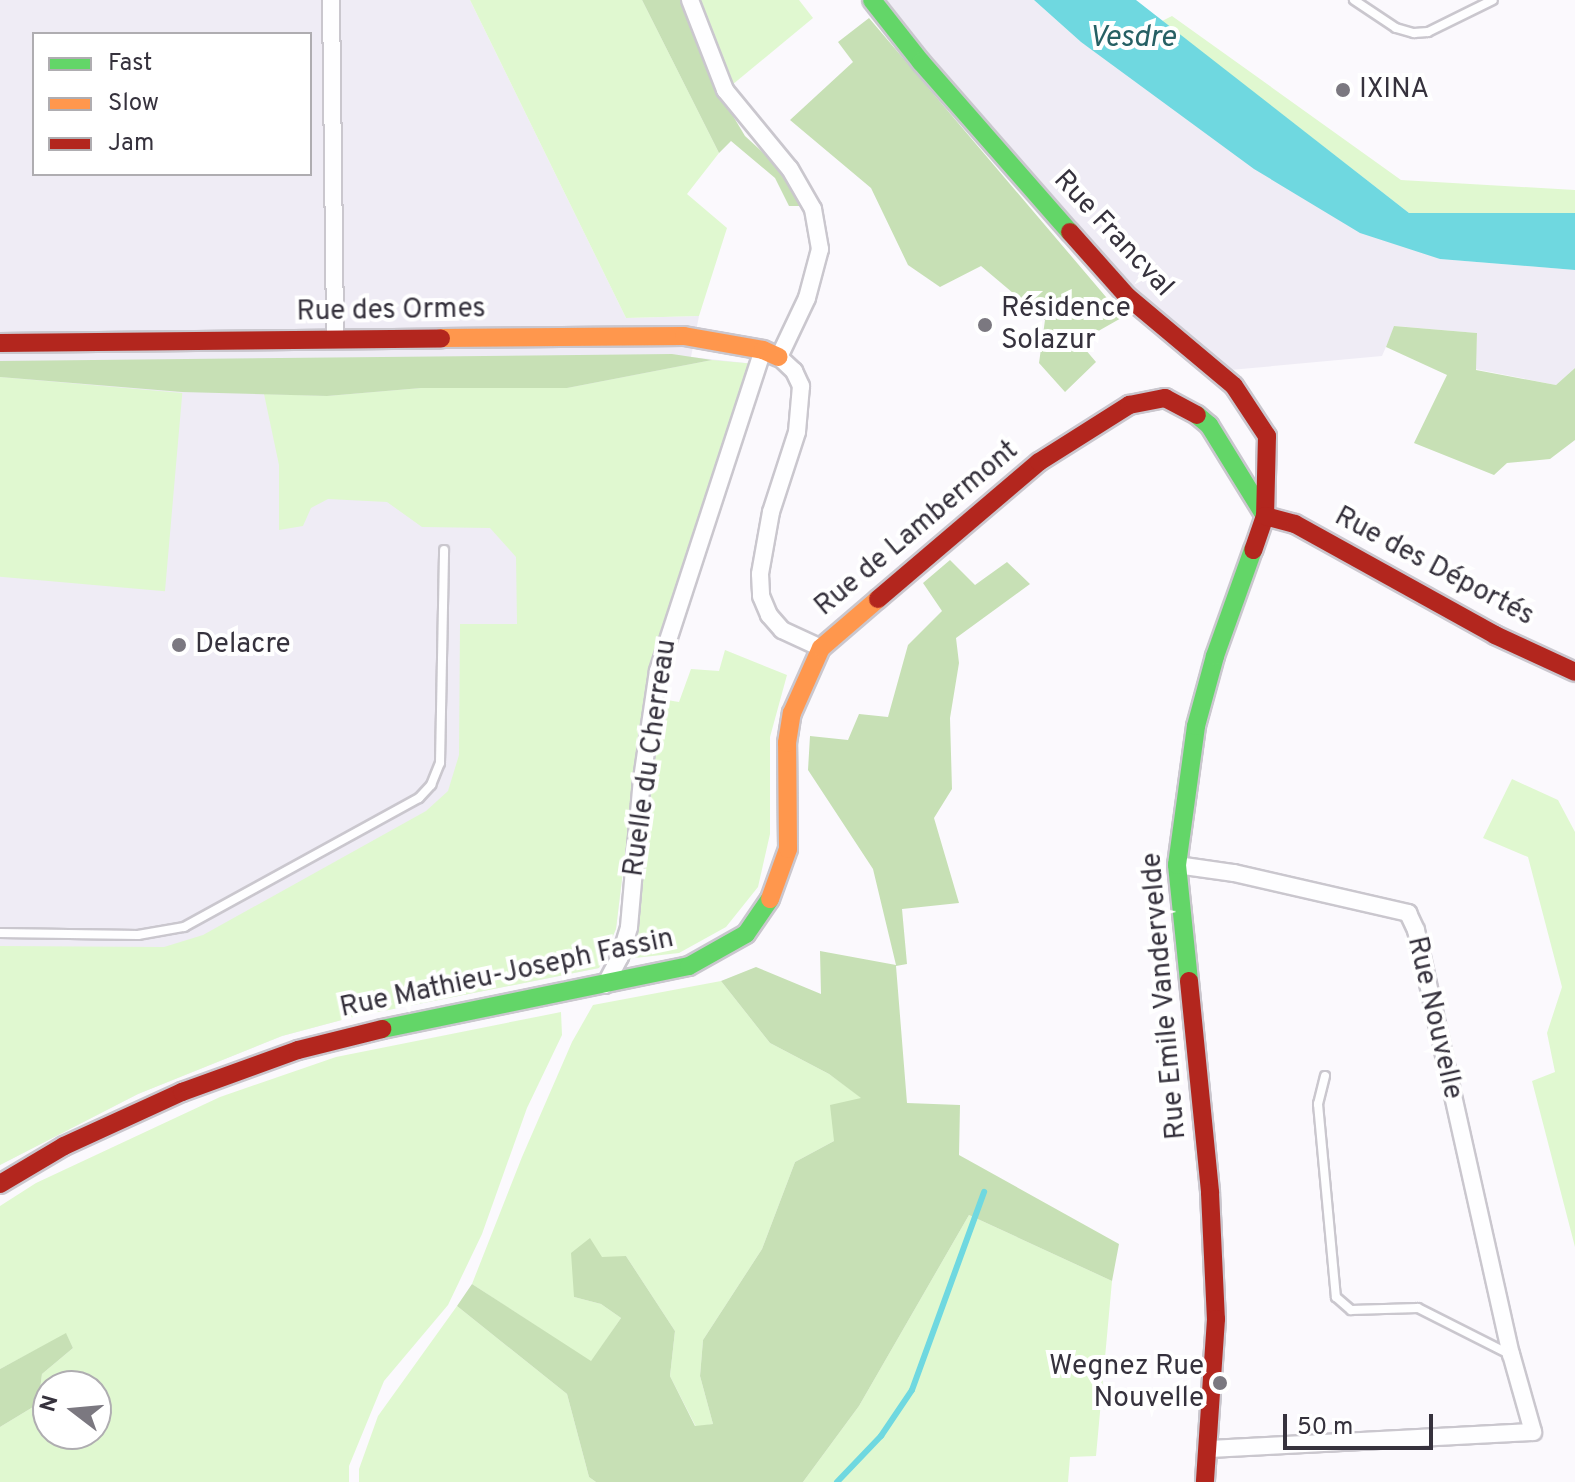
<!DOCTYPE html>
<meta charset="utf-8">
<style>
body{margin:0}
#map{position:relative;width:1575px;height:1482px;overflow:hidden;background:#fbf9fd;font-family:Overpass,sans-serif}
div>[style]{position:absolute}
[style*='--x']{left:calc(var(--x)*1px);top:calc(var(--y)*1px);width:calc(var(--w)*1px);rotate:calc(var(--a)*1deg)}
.built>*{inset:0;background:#efecf5}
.green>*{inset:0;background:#e0f8d0;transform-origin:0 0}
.forest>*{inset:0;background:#c7e0b5}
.water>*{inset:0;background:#6fd8e0}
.stream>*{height:6px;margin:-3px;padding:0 3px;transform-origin:3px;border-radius:3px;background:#6fd8e0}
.roads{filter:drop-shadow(2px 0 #cac7ce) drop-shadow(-2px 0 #cac7ce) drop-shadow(0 2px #cac7ce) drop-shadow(0 -2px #cac7ce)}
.lane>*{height:8px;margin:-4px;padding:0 4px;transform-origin:4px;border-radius:4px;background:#fefeff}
.street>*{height:16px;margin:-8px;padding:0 8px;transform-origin:8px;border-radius:8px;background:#fefeff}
.fast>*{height:18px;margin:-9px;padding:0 9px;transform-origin:9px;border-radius:9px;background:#63d668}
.slow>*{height:18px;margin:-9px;padding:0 9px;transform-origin:9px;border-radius:9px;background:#ff974d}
.jam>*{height:18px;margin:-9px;padding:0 9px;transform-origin:9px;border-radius:9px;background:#b3261e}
.dots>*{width:22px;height:22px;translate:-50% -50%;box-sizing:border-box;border:4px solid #fff;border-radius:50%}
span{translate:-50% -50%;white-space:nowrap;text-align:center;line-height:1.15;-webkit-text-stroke:8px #fff;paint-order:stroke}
.poi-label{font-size:28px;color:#36323d}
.left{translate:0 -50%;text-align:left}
.right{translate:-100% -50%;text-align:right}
.street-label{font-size:28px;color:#36323d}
.water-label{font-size:30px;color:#266064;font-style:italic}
.legend{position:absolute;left:32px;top:32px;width:280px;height:144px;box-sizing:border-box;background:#fff;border:2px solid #afadb1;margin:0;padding:10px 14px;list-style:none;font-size:24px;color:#36323d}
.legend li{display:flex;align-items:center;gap:16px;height:40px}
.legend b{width:40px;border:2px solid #afadb1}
.north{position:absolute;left:32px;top:1370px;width:80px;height:80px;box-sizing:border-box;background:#fff;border:2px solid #afadb1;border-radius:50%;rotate:286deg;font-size:22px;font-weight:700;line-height:32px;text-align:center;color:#36323d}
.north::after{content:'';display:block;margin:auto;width:28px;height:36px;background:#7b7880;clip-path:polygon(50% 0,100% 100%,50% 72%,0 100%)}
.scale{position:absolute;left:1283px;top:1414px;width:150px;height:36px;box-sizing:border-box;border:4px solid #36323d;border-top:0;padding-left:10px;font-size:24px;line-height:28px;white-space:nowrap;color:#36323d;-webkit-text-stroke:6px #fff;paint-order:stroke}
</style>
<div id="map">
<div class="built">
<div style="clip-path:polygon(evenodd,0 0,470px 0,626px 318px,699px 316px,691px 357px,755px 364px,690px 540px,642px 713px,616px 929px,599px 968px,353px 1017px,282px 1036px,138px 1094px,0 1165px,0 0,34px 34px,310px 34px,310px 174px,34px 174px,34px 34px)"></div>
<div style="clip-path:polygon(878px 0,1034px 0,1081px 42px,1440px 259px,1575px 270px,1575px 368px,1556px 385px,1475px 369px,1477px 333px,1395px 326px,1382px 356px,1230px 370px,1146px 303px)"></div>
</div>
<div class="green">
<div style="clip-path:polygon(470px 0,642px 0,719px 153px,687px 194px,727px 228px,699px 316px,626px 318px)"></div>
<div style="clip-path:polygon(697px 0,799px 0,813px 18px,732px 85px,713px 47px)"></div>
<div style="clip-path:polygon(1172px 16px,1401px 180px,1575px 190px,1575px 213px,1409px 213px,1162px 21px)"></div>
<div style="clip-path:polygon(712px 360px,755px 364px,690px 540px,642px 713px,616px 929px,599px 968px,353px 1017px,282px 1036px,138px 1094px,0 1165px,0 946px,164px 947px,203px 935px,426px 811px,448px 791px,459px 755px,460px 624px,517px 624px,516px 557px,490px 528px,422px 527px,387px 502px,328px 499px,311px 508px,303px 526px,279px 530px,279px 465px,264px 394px,327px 396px,421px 388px,567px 388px)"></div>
<div style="left:0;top:377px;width:183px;height:199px;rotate:5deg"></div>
<div style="clip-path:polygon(725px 650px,787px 675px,770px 737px,770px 834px,758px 887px,726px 927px,679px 953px,626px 959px,650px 755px,661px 699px,679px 702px,691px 669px,719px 671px)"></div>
<div style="clip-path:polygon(1512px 779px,1558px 800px,1575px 832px,1575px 1247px,1532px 1081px,1555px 1072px,1547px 1033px,1562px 987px,1528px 857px,1483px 838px)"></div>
<div style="clip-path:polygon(721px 981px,770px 1043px,829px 1074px,862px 1098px,834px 1141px,795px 1162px,762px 1249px,703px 1340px,700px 1376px,713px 1424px,696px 1427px,670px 1376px,675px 1331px,626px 1256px,574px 1297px,601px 1304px,621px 1318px,591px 1362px,472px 1284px,522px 1157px,572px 1042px,593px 1005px)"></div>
<div style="clip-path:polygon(evenodd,561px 1012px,562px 1035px,527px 1108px,482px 1234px,448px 1305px,384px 1381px,349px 1466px,349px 1482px,0 1482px,0 1427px,38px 1404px,42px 1374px,73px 1348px,66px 1334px,0 1369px,0 1206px,36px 1183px,220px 1097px,336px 1057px,561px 1012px,48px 1386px,96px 1386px,96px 1434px,48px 1434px,48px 1386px)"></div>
<div style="clip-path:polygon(969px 1215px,1112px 1281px,1096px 1456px,1070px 1457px,1068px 1482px,803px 1482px,859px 1406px)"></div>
<div style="clip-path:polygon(457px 1306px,567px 1394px,589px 1477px,596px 1482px,359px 1482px,359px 1469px,378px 1416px)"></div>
</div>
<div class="forest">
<div style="clip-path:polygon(642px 0,680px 0,708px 74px,745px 136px,783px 171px,801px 206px,789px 206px,775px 178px,731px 141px,719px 153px)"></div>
<div style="clip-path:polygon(869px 18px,1123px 317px,1079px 342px,1096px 362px,1065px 392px,1039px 363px,1045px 320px,981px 266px,940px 287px,908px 265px,871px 188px,790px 120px,853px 62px,838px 42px)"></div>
<div style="clip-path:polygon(1394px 326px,1477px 333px,1476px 370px,1556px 385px,1575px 368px,1575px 440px,1550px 459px,1507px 463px,1494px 475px,1414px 443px,1447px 375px,1386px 347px)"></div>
<div style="clip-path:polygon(672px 354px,712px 360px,567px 388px,421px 388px,327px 396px,182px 392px,0 377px,0 361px)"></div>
<div style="clip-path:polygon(950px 560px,975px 585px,1007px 562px,1030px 584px,956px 638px,959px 663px,950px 718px,952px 789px,934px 818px,959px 903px,902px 909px,907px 964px,896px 966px,907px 1103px,960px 1105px,959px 1155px,1119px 1244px,1112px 1281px,969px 1215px,859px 1406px,803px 1482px,596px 1482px,589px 1477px,567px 1394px,457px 1306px,472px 1284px,591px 1361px,621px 1318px,601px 1304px,574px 1297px,571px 1253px,590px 1238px,602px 1257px,626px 1256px,675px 1331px,670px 1376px,695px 1426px,713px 1424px,700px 1376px,703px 1340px,762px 1249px,795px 1162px,834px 1141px,830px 1105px,861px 1098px,829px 1074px,770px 1043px,721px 981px,756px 967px,821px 994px,820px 951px,896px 965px,873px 869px,808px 770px,810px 736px,848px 740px,859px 714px,888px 717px,908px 645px,942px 611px,923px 583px)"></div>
<div style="clip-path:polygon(66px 1333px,73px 1348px,42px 1374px,38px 1404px,0 1427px,0 1369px)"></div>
</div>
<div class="water">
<div style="clip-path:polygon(1034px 0,1136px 0,1409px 213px,1575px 213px,1575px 270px,1440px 259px,1360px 233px,1254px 169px,1081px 42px)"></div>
</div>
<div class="stream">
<div style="--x:837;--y:1482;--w:64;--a:-46.3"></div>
<div style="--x:881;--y:1436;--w:55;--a:-56"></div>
<div style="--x:912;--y:1390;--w:211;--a:-70"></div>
</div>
<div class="roads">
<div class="lane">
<div style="--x:1354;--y:0;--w:50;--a:33.7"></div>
<div style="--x:1396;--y:28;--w:19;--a:16"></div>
<div style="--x:1414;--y:33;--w:14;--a:-4"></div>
<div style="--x:1428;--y:32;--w:72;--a:-26.2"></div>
<div style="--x:0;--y:933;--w:138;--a:0.8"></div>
<div style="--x:138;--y:935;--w:47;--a:-9.9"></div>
<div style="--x:184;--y:927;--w:268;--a:-28.8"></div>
<div style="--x:419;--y:798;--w:18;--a:-47"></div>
<div style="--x:431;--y:785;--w:24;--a:-68"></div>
<div style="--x:440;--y:763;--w:213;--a:-88.9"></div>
<div style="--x:1325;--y:1076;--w:29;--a:104"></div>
<div style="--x:1318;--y:1104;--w:194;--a:84.7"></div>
<div style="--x:1336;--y:1297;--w:20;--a:41"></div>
<div style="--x:1351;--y:1310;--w:67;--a:-1.7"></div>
<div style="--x:1418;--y:1308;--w:102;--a:26.8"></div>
</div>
<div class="street">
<div style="--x:331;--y:0;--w:338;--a:89.3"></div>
<div style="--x:690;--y:0;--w:97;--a:68.7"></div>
<div style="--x:725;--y:90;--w:102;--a:50.6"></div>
<div style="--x:790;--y:169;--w:46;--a:60.1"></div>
<div style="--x:813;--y:209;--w:41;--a:80.1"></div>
<div style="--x:820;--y:249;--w:51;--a:104.9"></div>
<div style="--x:807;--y:298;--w:65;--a:115.4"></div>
<div style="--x:779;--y:357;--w:21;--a:43"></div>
<div style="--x:794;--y:371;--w:17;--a:65"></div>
<div style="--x:801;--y:386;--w:46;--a:95"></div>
<div style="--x:797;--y:432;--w:84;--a:108"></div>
<div style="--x:771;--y:512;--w:63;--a:100.1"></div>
<div style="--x:760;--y:574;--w:22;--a:87"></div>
<div style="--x:761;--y:596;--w:21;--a:67"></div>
<div style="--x:769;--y:615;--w:20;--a:49"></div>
<div style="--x:782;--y:630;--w:43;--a:24.8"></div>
<div style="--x:1177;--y:865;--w:58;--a:8"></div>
<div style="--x:1234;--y:873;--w:179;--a:12.9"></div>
<div style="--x:1408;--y:913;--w:19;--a:65"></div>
<div style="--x:1416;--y:930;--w:435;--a:77.4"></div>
<div style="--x:1511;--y:1354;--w:81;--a:74.2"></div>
<div style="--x:1533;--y:1432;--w:325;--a:177"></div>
<div style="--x:605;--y:985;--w:32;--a:-62"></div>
<div style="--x:620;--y:957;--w:31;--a:-73"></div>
<div style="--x:629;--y:927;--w:149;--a:-85"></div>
<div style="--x:642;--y:779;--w:109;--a:-81.6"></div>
<div style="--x:658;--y:671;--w:338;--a:-71.9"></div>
</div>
<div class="fast">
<div style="--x:872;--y:0;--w:79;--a:51.7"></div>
<div style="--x:921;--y:62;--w:226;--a:48.8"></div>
<div style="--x:1197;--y:415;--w:16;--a:40"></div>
<div style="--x:1209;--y:425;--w:107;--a:58.4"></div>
<div style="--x:1189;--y:981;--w:117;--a:-95.9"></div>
<div style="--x:1177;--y:865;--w:140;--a:-82.2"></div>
<div style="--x:1196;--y:726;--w:73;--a:-74.8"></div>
<div style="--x:1215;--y:656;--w:113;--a:-70.3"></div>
<div style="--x:382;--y:1029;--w:313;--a:-11.6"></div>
<div style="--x:689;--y:966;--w:65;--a:-29.3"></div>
<div style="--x:746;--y:934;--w:42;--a:-55.6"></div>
</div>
<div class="slow">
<div style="--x:441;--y:338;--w:243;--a:-0.5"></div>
<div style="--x:684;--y:336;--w:80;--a:10"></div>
<div style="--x:763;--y:350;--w:17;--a:24"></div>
<div style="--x:770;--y:899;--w:53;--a:-70.2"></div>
<div style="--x:788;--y:849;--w:106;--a:-90.5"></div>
<div style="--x:787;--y:743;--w:30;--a:-81"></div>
<div style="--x:792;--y:713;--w:71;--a:-66"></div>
<div style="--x:821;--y:648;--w:75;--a:-40.7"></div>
</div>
<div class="jam">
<div style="--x:1070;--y:232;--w:87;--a:48.3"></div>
<div style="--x:1128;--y:297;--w:138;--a:40"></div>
<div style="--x:1234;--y:386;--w:60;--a:56.6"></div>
<div style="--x:1267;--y:436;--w:80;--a:91.4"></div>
<div style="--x:1265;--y:516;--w:36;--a:109"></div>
<div style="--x:0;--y:343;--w:441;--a:-0.6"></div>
<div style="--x:1265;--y:516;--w:31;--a:15"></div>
<div style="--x:1295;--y:524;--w:229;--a:29"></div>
<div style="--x:1495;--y:635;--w:88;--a:24.8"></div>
<div style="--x:878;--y:599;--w:211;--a:-40.4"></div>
<div style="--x:1039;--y:462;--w:107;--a:-32.3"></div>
<div style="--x:1129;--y:405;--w:37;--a:-11"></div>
<div style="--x:1165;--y:398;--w:36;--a:28"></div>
<div style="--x:1189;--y:981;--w:213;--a:84.3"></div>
<div style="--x:1210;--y:1193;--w:126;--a:87.3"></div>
<div style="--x:1216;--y:1319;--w:163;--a:93.9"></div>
<div style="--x:0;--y:1184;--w:74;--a:-30.7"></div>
<div style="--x:64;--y:1146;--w:130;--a:-24.6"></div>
<div style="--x:182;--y:1092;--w:123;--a:-19.9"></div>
<div style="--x:298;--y:1050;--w:87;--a:-14"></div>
</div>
</div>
<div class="dots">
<div style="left:1343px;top:90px;background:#7b7880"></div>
<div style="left:985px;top:325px;background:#7b7880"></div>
<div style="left:179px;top:645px;background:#7b7880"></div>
<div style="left:1220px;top:1383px;background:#7b7880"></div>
</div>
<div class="poi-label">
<span class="left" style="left:1359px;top:90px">IXINA</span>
<span class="left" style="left:1001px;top:325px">Résidence<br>Solazur</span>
<span class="left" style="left:195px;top:645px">Delacre</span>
<span class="right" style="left:1204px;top:1383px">Wegnez Rue<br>Nouvelle</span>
</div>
<div class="street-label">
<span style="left:1113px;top:234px;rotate:47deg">Rue Francval</span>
<span style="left:391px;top:311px;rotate:-1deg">Rue des Ormes</span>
<span style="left:917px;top:529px;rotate:-40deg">Rue de Lambermont</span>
<span style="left:1434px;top:567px;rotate:28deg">Rue des Déportés</span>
<span style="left:651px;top:758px;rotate:-82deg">Ruelle du Cherreau</span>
<span style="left:507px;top:974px;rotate:-12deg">Rue Mathieu-Joseph Fassin</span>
<span style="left:1165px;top:996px;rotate:-95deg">Rue Emile Vandervelde</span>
<span style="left:1434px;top:1018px;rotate:77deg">Rue Nouvelle</span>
</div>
<div class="water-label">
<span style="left:1132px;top:39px">Vesdre</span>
</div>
<ul class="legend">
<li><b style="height:10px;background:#63d668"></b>Fast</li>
<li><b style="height:10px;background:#ff974d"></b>Slow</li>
<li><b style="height:10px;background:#b3261e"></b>Jam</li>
</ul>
<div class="north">N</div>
<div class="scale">50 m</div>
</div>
